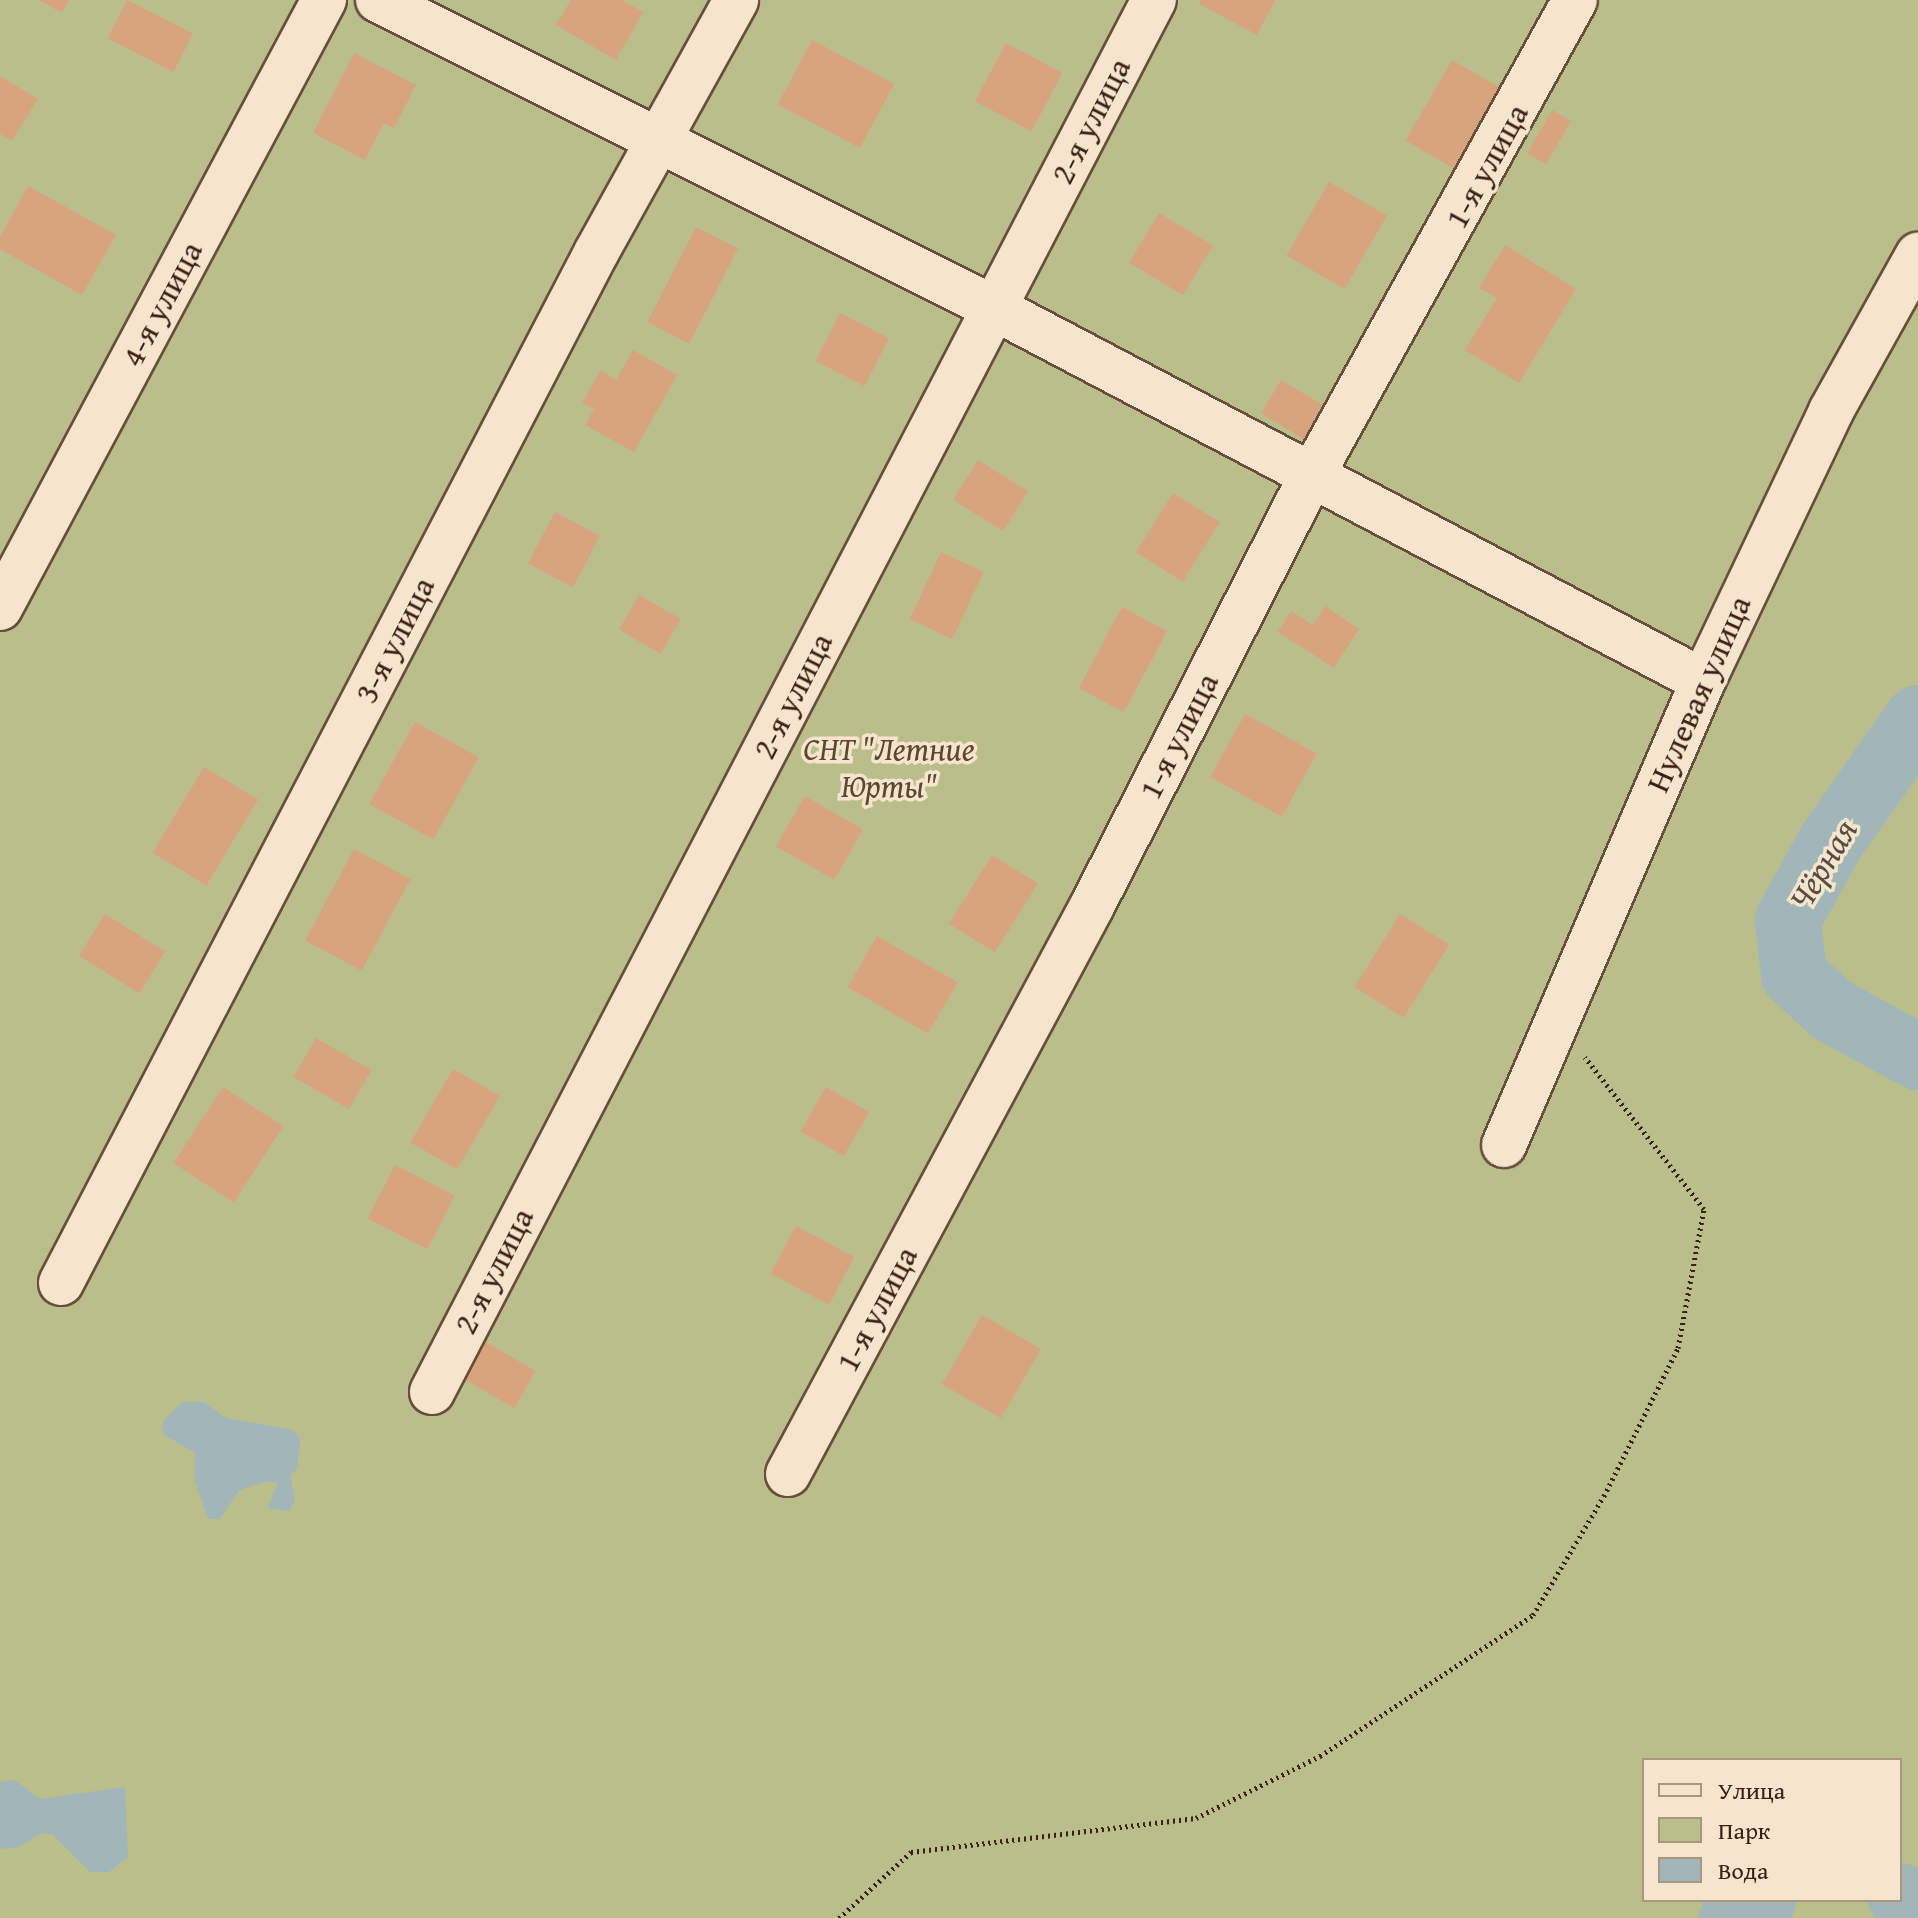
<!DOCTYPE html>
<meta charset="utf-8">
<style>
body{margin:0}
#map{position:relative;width:1918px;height:1918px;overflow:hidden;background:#efd7b1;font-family:"Gentium Book Plus",serif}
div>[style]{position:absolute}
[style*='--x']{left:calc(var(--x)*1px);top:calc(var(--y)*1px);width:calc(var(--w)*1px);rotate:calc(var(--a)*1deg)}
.green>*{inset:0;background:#babe8b}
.water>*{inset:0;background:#a0b6b8}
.river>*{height:66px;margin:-33px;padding:0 33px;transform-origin:33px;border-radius:33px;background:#a0b6b8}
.building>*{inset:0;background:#d8a47e;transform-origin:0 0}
.path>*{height:5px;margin-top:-2.5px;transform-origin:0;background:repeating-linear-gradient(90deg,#3b2014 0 2px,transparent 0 6px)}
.roads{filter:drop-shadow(2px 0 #684e3b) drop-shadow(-2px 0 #684e3b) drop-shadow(0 2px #684e3b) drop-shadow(0 -2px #684e3b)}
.minor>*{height:44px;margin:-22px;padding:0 22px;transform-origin:22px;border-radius:22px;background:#f5e5cc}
span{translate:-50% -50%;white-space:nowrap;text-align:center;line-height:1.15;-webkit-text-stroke:7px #f5e5cc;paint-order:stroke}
.street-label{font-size:32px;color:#3b2014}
.park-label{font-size:32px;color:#5b4832;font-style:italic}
.water-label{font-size:34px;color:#594d45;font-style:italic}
.legend{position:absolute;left:1642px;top:1758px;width:260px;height:144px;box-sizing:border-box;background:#f5e5cc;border:2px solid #ab9682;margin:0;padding:10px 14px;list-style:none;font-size:24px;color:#3b2014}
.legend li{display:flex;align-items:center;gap:16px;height:40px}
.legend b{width:40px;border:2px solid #ab9682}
</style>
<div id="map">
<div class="green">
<div style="clip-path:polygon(evenodd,0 0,1918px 0,1918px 1918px,0 1918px,0 0,1644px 1760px,1900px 1760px,1900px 1900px,1644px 1900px,1644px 1760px)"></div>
</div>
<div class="water">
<div style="clip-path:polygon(182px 1402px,204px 1402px,226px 1418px,294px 1430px,300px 1440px,297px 1469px,290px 1475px,295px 1501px,289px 1511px,268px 1508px,278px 1482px,265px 1482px,239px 1490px,220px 1519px,208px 1519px,195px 1481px,195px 1453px,163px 1434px,163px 1421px)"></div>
<div style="clip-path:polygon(14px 1780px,40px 1799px,125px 1787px,128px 1857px,109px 1872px,90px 1872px,52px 1834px,39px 1834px,20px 1847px,0 1849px,0 1782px)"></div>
</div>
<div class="river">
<div style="--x:1918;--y:718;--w:151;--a:125.1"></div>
<div style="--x:1831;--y:842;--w:89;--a:118.9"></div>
<div style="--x:1788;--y:920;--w:55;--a:83.8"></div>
<div style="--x:1794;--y:975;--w:52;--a:42.6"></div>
<div style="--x:1832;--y:1010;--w:98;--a:28.7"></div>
<div style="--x:1900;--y:1896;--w:27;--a:48"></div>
<div style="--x:1732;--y:1918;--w:36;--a:-30"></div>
</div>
<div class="building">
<div style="clip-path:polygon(39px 0,69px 0,62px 13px)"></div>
<div style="left:127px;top:0;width:74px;height:43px;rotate:27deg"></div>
<div style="clip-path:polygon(571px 0,622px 0,643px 12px,616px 60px,556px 25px)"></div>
<div style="clip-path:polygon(1201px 0,1275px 0,1257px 35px,1199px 4px)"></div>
<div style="left:812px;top:40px;width:93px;height:73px;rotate:28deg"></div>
<div style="left:1006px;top:43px;width:64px;height:66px;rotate:28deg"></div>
<div style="clip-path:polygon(354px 53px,416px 85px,394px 128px,384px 123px,365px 160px,313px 133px)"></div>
<div style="left:1452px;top:60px;width:56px;height:93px;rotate:30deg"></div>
<div style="clip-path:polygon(0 76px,38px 99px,12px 141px,0 134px)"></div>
<div style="left:1552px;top:110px;width:22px;height:50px;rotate:30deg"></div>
<div style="left:1329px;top:182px;width:67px;height:85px;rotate:30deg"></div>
<div style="clip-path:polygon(28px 186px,116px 235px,82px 295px,0 249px,0 237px)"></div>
<div style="left:1159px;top:213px;width:63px;height:58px;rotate:31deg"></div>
<div style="left:696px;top:227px;width:47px;height:107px;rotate:27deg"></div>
<div style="clip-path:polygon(1505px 245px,1576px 289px,1519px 383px,1465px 350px,1497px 298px,1479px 288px)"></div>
<div style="left:840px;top:313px;width:55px;height:54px;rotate:27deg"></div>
<div style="clip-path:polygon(633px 350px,677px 375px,634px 452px,585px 425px,594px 409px,582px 403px,601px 370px,616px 380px)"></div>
<div style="left:1281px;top:380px;width:57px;height:39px;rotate:31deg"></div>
<div style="left:978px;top:460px;width:59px;height:47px;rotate:32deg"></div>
<div style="left:1173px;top:493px;width:55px;height:70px;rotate:32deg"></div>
<div style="left:555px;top:512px;width:51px;height:58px;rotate:28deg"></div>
<div style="left:941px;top:552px;width:47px;height:74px;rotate:25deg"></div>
<div style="left:639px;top:595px;width:48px;height:40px;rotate:30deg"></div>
<div style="clip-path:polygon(1325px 606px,1359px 629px,1334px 668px,1278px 632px,1291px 611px,1313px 625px)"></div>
<div style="left:1122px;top:607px;width:51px;height:92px;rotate:28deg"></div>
<div style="left:1245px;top:714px;width:82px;height:72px;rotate:29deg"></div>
<div style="left:415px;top:722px;width:73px;height:94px;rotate:29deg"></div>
<div style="left:204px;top:767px;width:63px;height:100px;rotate:31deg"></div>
<div style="left:805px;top:796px;width:67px;height:58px;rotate:30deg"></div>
<div style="left:354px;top:849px;width:64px;height:104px;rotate:28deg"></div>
<div style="left:992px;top:855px;width:54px;height:81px;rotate:32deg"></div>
<div style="left:105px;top:914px;width:71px;height:49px;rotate:32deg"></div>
<div style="left:1400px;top:914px;width:58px;height:86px;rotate:32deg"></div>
<div style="left:877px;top:936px;width:93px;height:59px;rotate:30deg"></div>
<div style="left:316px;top:1038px;width:64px;height:45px;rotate:30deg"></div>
<div style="left:453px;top:1069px;width:54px;height:85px;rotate:30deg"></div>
<div style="left:223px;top:1087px;width:72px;height:91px;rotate:33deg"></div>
<div style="left:826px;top:1087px;width:50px;height:51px;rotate:30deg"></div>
<div style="left:395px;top:1165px;width:67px;height:60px;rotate:27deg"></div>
<div style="left:796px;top:1226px;width:66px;height:54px;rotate:28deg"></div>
<div style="left:982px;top:1315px;width:68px;height:80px;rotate:30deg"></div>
<div style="left:482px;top:1340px;width:62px;height:43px;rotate:30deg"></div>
</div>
<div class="path">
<div style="--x:839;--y:1918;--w:98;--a:-42.5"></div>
<div style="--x:911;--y:1852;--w:287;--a:-6.8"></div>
<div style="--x:1196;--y:1818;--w:139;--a:-26.6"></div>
<div style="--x:1320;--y:1756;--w:255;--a:-33.5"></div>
<div style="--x:1533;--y:1615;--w:139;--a:-59.2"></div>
<div style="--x:1604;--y:1496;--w:165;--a:-63.4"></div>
<div style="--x:1678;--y:1348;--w:141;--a:-79.4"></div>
<div style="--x:1704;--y:1209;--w:193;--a:-128.1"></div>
</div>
<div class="roads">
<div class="minor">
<div style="--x:378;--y:0;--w:689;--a:26.57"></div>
<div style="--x:994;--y:308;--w:801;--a:27.75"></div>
<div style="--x:0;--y:608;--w:689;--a:-61.95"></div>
<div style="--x:1504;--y:1145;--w:505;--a:-66.79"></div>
<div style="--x:1703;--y:681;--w:299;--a:-64.6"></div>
<div style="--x:1831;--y:411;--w:179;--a:-60.9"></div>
<div style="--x:61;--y:1283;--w:1161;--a:-62.55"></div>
<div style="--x:596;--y:253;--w:289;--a:-61"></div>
<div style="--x:432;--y:1392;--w:1568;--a:-62.59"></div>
<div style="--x:788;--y:1474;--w:644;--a:-61.84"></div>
<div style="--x:1092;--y:906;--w:482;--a:-63"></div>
<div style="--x:1311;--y:477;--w:545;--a:-61.04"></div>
</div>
</div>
<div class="street-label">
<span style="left:1091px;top:121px;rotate:-63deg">2-я улица</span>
<span style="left:1487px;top:166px;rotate:-61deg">1-я улица</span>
<span style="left:162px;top:304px;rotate:-62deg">4-я улица</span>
<span style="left:395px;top:640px;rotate:-63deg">3-я улица</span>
<span style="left:1699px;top:694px;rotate:-66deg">Нулевая улица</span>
<span style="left:793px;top:696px;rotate:-63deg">2-я улица</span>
<span style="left:1179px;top:736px;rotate:-63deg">1-я улица</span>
<span style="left:494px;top:1271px;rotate:-63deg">2-я улица</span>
<span style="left:877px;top:1309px;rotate:-62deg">1-я улица</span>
</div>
<div class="park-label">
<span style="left:889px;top:768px">СНТ "Летние<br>Юрты"</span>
</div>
<div class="water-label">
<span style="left:1822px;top:864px;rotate:-59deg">Чёрная</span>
</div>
<ul class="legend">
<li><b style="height:10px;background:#f5e5cc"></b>Улица</li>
<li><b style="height:22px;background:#babe8b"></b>Парк</li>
<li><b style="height:22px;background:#a0b6b8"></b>Вода</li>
</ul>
</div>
